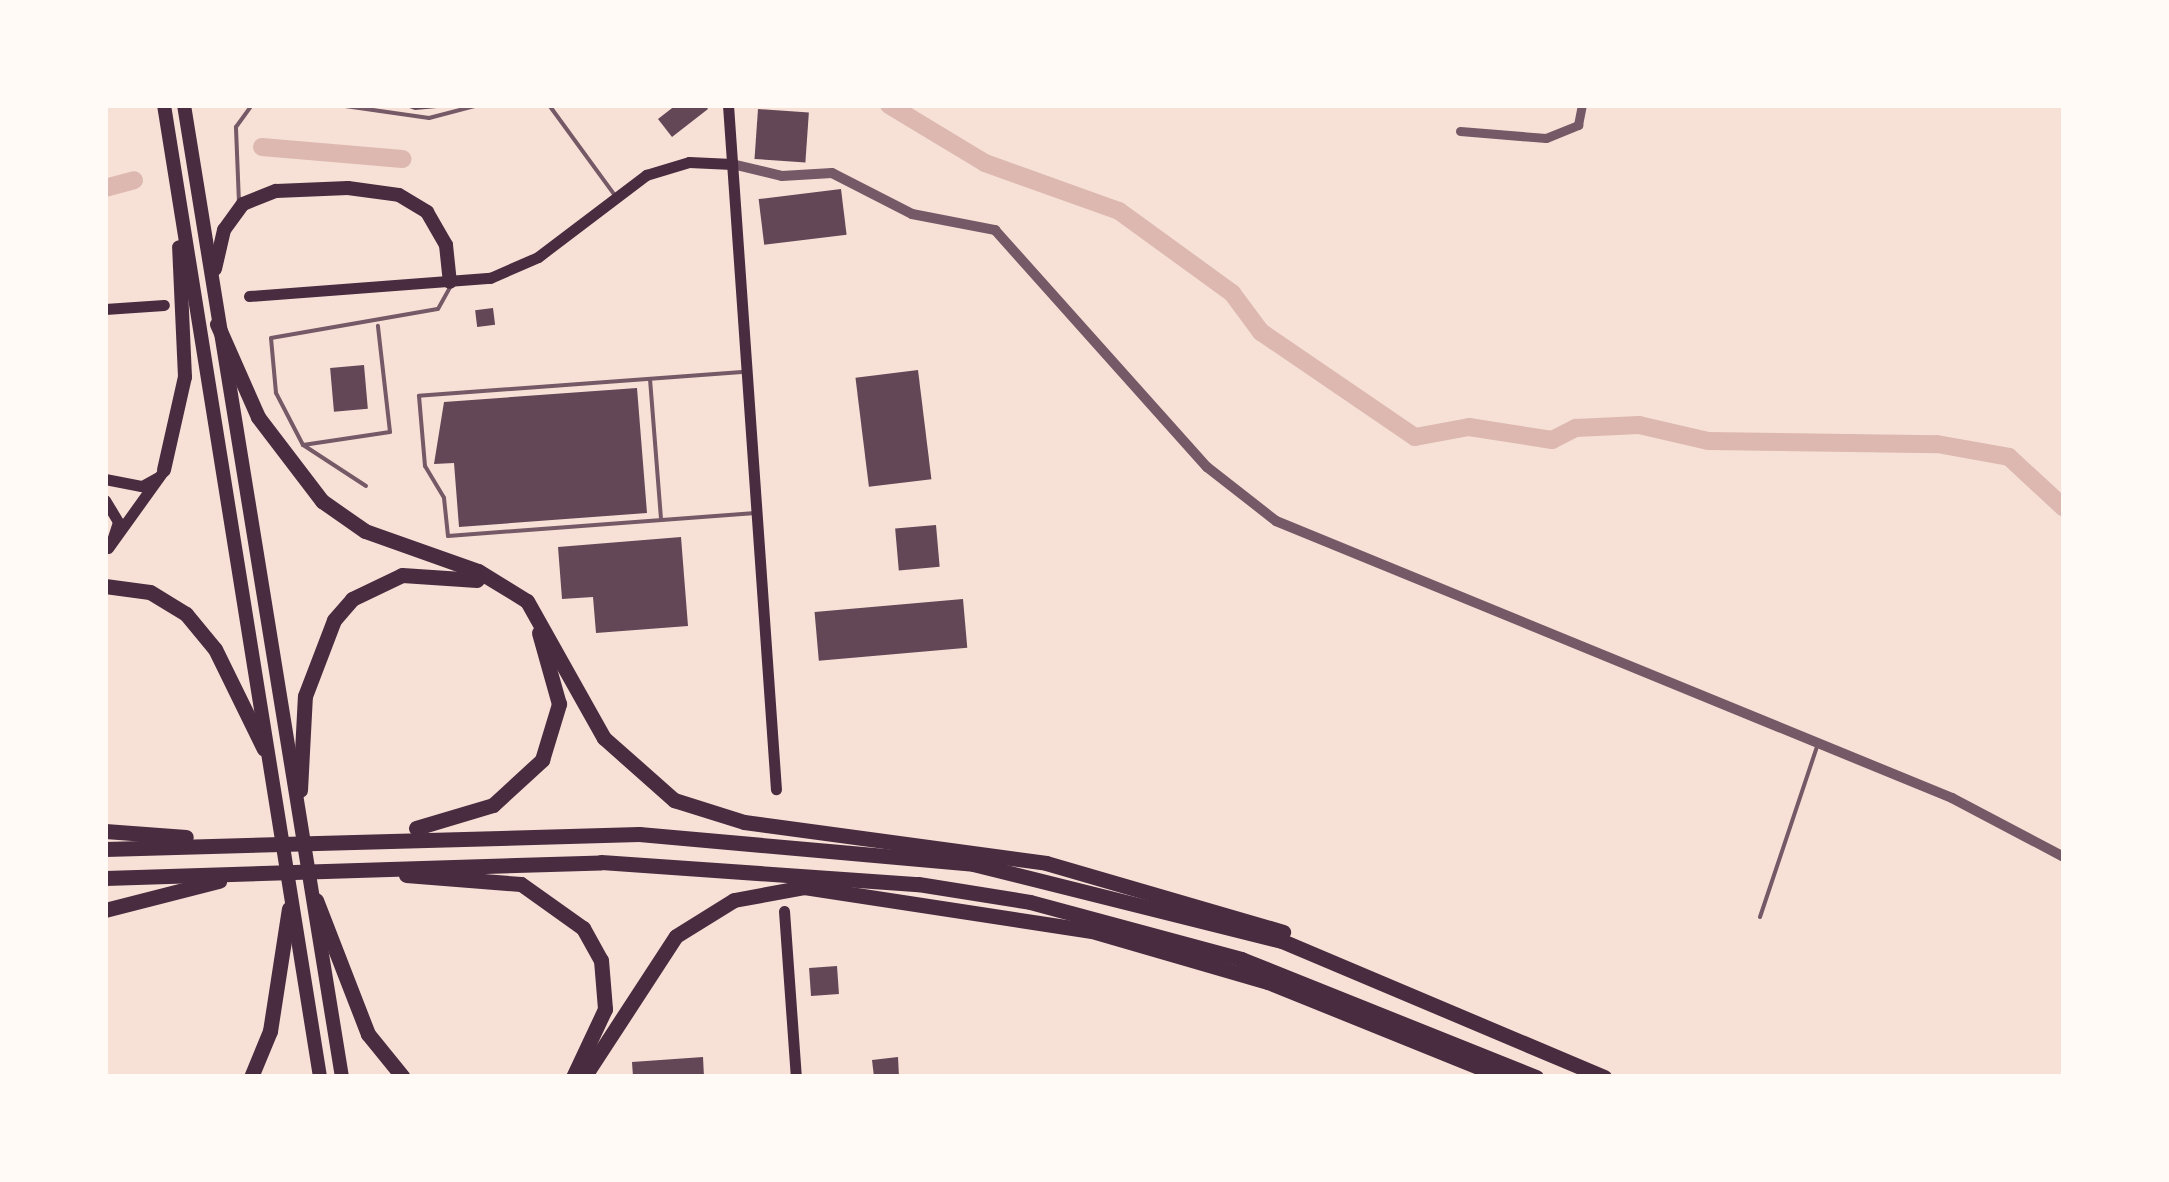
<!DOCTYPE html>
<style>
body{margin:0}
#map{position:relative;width:2169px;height:1182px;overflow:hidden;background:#f7e1d7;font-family:Karla,sans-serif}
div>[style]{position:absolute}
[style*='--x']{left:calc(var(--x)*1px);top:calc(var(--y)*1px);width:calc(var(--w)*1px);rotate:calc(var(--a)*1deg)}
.canal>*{height:18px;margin:-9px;padding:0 9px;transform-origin:9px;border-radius:9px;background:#dcb8b0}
.building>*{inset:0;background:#644757;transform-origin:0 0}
.service>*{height:4px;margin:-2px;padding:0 2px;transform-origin:2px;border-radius:2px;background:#755966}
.minor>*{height:9px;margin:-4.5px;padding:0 4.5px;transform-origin:4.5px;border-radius:4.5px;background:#755966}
.tertiary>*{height:10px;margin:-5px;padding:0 5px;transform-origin:5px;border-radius:5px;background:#755966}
.secondary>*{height:11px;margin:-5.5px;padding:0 5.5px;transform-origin:5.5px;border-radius:5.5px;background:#4a2c40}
.trunk>*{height:14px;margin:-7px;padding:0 7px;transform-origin:7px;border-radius:7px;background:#4a2c40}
.motorway>*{height:15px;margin:-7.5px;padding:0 7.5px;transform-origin:7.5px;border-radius:7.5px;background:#4a2c40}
span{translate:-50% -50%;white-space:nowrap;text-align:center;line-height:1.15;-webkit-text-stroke:8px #fffaf5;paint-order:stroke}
.frame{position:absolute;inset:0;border:108px solid #fffaf5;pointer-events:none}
</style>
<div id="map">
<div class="canal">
<div style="--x:889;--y:105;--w:112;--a:31.1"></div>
<div style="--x:985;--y:163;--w:142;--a:19.7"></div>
<div style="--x:1119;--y:211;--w:140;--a:36"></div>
<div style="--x:1232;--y:293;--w:49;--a:53.4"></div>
<div style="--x:1261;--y:332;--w:186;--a:34.3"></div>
<div style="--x:1415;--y:437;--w:55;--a:-10.5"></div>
<div style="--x:1469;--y:427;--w:84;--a:8.9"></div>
<div style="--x:1552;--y:440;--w:27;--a:-27"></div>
<div style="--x:1576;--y:428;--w:63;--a:-2.7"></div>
<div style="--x:1639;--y:425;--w:71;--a:13.1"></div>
<div style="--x:1708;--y:441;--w:229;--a:0.8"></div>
<div style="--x:1937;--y:444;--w:73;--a:10.2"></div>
<div style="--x:2009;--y:457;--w:75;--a:42.8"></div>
<div style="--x:262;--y:147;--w:141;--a:4.9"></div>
<div style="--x:105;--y:188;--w:30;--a:-15"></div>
</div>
<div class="building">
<div style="clip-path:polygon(401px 105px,437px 105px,437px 108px,415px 110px)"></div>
<div style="clip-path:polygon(676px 105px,705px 105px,708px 109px,672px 137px,658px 119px)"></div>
<div style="left:758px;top:109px;width:51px;height:50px;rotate:4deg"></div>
<div style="left:841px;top:189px;width:46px;height:83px;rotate:83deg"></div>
<div style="left:493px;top:308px;width:17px;height:18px;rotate:83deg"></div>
<div style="left:364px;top:365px;width:44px;height:34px;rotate:85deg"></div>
<div style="left:918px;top:370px;width:110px;height:63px;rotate:83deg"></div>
<div style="clip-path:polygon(637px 388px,647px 513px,459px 527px,454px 463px,434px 464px,444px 402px)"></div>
<div style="left:936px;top:525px;width:42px;height:41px;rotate:85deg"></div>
<div style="clip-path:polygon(681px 537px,688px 626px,596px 633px,593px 597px,562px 599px,558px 547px)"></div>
<div style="left:963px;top:599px;width:49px;height:149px;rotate:85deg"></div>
<div style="left:837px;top:966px;width:28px;height:28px;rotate:86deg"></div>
<div style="clip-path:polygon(703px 1057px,704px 1077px,633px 1077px,632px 1062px)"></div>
<div style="clip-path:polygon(898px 1057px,899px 1077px,874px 1077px,872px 1060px)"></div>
</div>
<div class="service">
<div style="--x:338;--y:105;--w:92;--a:8.1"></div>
<div style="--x:429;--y:118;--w:52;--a:-14.6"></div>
<div style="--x:549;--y:105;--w:110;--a:53.9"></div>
<div style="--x:239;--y:203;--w:76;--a:-92.3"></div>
<div style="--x:236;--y:127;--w:27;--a:-54"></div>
<div style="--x:742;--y:372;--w:324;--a:175.8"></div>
<div style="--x:419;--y:396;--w:70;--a:85.1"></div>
<div style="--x:425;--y:466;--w:37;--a:59"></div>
<div style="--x:444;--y:498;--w:38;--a:84"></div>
<div style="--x:448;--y:536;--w:305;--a:-4.3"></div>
<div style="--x:650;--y:379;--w:140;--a:85.5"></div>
<div style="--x:303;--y:445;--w:88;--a:-8.5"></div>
<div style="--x:390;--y:432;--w:107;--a:-96.5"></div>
<div style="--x:366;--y:486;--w:75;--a:-146.9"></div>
<div style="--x:303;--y:445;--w:59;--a:-117.4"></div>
<div style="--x:276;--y:393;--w:55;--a:-95.2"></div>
<div style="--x:271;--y:338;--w:169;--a:-9.9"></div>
<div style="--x:438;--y:309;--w:25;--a:-61"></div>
<div style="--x:1760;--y:917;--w:182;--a:-71.5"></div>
</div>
<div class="minor">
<div style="--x:1460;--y:131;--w:86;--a:4.7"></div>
<div style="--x:1546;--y:138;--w:35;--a:-22"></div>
<div style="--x:1578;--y:125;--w:20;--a:-79"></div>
</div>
<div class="tertiary">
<div style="--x:732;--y:164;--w:51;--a:13.5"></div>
<div style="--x:782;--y:176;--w:50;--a:-3.4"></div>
<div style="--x:832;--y:173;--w:90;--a:27.1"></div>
<div style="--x:912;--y:214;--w:85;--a:10.9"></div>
<div style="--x:995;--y:230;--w:318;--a:48.2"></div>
<div style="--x:1207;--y:467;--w:88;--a:38"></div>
<div style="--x:1276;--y:521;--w:731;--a:22.28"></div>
<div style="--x:1952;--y:798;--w:127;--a:27.8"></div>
</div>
<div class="secondary">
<div style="--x:728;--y:105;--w:686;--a:85.99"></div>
<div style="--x:249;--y:296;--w:242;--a:-4.3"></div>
<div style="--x:490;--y:278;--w:52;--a:-23.6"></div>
<div style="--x:538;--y:257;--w:136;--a:-37.2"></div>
<div style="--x:646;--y:175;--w:45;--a:-16.8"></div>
<div style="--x:689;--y:162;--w:43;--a:2.7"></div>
<div style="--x:105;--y:309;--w:59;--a:-3.9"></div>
<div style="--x:105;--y:479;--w:38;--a:11"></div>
<div style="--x:142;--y:486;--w:18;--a:-29"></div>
<div style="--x:105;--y:500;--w:26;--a:59"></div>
<div style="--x:118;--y:522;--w:20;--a:108"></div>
<div style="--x:108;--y:548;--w:96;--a:-54.3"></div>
<div style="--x:784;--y:911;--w:166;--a:85.9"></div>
</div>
<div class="trunk">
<div style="--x:164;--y:105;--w:984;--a:80.88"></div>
<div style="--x:184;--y:105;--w:985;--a:80.77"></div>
<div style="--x:215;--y:269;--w:40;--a:-77"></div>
<div style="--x:224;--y:230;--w:32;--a:-54"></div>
<div style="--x:243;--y:204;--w:35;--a:-22"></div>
<div style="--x:276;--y:191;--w:72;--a:-2.4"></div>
<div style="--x:348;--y:188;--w:51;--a:7.8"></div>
<div style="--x:399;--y:195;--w:33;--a:31"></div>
<div style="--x:427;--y:212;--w:38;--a:60"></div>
<div style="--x:446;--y:245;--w:37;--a:84"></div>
<div style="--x:164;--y:470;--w:95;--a:-77.3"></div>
<div style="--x:185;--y:377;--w:130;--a:-92.6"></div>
</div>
<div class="motorway">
<div style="--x:217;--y:324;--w:102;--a:66.2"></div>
<div style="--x:258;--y:417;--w:106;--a:52.7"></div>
<div style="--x:322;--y:501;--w:52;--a:34.9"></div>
<div style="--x:365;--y:531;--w:120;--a:19.5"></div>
<div style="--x:478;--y:571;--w:57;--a:31.5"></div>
<div style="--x:527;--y:601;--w:157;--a:60.7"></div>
<div style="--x:604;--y:738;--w:94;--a:41.5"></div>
<div style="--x:674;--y:800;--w:73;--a:17.4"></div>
<div style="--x:744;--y:822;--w:305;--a:7.7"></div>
<div style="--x:1046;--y:863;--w:247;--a:16.2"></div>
<div style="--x:105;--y:586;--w:45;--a:7.6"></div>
<div style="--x:150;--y:592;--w:42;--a:31.4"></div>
<div style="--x:186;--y:614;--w:45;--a:50.4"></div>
<div style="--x:215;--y:649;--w:111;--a:63.9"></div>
<div style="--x:300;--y:790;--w:94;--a:-87"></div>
<div style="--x:305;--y:696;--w:81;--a:-69.1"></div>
<div style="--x:334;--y:620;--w:28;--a:-49"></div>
<div style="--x:352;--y:599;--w:55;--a:-25.6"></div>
<div style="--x:402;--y:575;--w:75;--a:3.8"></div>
<div style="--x:416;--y:828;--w:80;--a:-16.6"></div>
<div style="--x:493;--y:805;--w:67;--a:-42.6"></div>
<div style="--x:542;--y:760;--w:59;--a:-73.1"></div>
<div style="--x:559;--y:704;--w:74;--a:-105.7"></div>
<div style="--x:105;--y:831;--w:81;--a:4.2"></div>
<div style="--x:105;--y:849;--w:534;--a:-1.61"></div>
<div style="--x:639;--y:834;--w:335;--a:5.1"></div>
<div style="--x:973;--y:864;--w:318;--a:14"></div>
<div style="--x:1282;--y:941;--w:350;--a:22.9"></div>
<div style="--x:406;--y:875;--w:115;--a:4.5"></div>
<div style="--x:521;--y:884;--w:76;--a:35.4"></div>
<div style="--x:583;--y:928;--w:37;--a:61"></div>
<div style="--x:601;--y:960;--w:49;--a:85.3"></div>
<div style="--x:605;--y:1009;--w:75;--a:115.2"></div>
<div style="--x:105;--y:878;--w:496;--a:-1.8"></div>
<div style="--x:601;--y:862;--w:318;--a:4"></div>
<div style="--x:918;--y:884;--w:113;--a:9.1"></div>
<div style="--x:1030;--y:902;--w:219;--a:15.1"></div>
<div style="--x:1241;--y:959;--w:318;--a:21.8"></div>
<div style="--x:316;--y:900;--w:144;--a:68.8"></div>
<div style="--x:368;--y:1034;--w:55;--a:50.9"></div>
<div style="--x:105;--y:910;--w:118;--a:-14.3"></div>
<div style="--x:251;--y:1077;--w:50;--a:-67.6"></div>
<div style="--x:270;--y:1031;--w:124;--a:-81.2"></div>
<div style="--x:584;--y:1077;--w:168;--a:-56.9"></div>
<div style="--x:676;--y:936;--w:68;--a:-31.8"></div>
<div style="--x:734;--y:900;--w:71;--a:-10.5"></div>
<div style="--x:804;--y:887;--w:291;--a:8.7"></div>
<div style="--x:1092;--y:931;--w:183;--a:16.2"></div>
<div style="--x:1268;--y:982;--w:253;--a:22"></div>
</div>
<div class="frame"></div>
</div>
